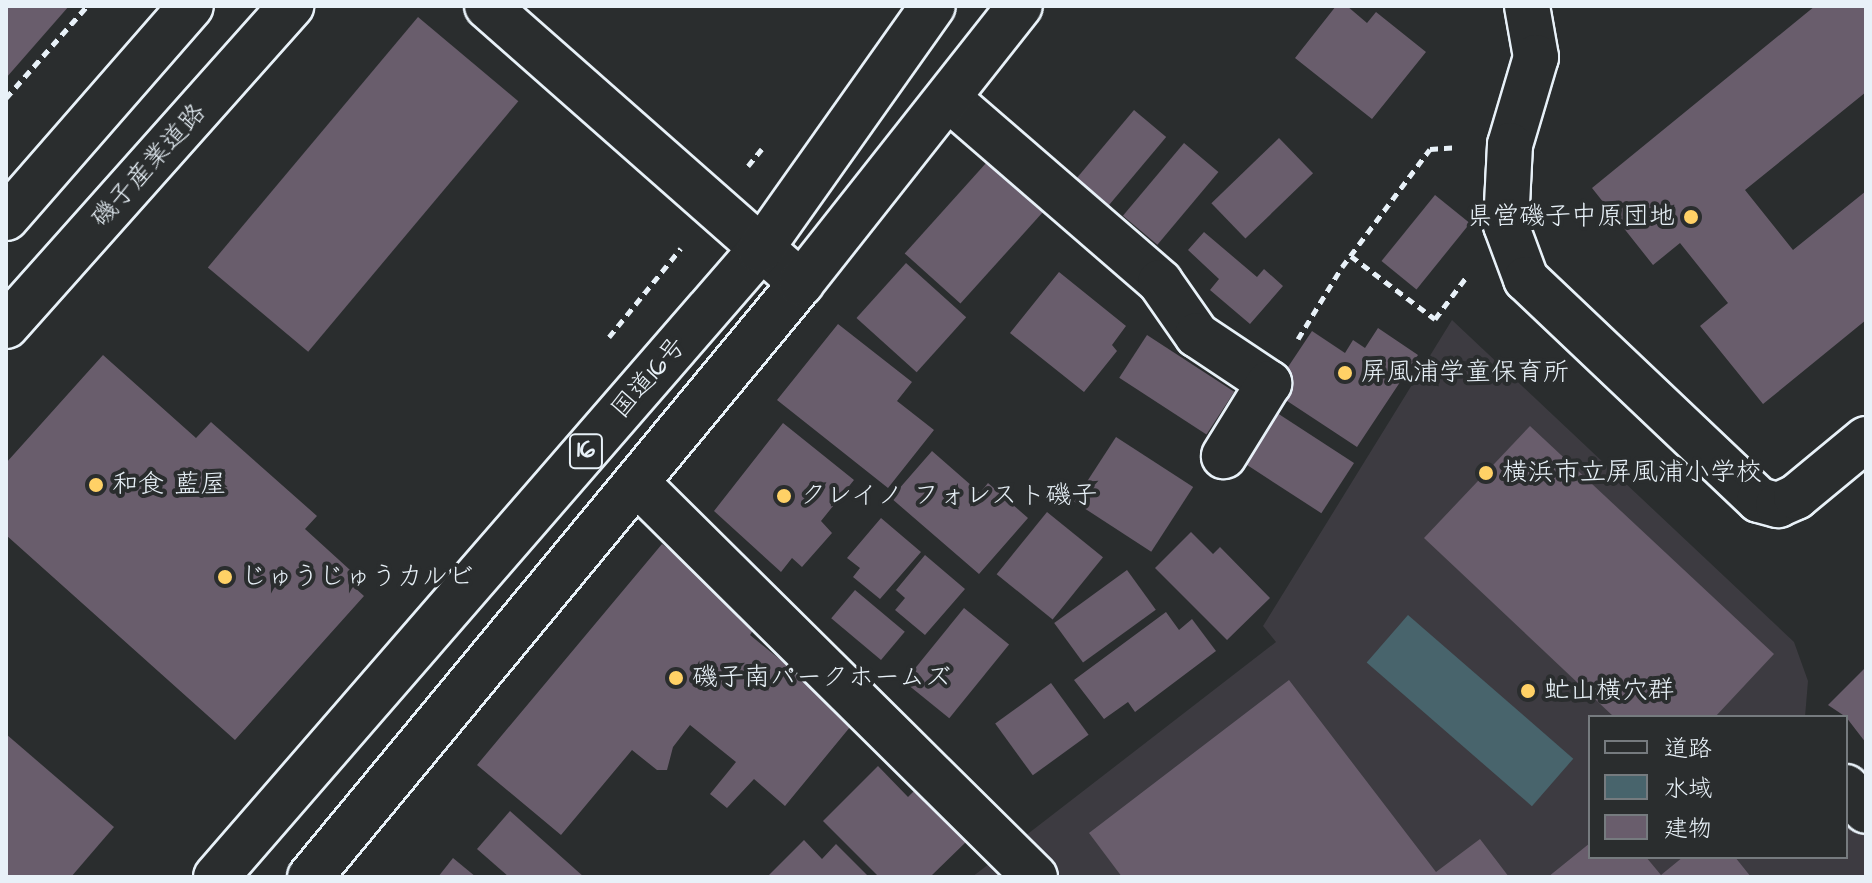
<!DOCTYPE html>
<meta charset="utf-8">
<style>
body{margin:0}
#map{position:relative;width:1872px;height:883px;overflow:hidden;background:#2a2d2e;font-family:"Architects Daughter","Klee One",sans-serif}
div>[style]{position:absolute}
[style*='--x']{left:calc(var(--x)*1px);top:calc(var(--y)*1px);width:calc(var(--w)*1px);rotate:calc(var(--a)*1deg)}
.built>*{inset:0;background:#3d3b41}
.water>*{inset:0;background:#48646c;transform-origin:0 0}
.building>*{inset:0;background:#695d6c;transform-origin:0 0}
.path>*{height:5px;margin-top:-2.5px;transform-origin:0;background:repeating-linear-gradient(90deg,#e8f1f8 0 8px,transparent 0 14px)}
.roads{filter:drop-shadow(2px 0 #e8f1f8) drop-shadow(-2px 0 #e8f1f8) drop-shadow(0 2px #e8f1f8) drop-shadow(0 -2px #e8f1f8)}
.minor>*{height:44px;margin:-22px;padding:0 22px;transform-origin:22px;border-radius:22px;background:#2a2d2e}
.highway>*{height:44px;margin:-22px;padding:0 22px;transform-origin:22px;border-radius:22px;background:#2a2d2e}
.dots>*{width:22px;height:22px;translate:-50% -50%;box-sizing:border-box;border:4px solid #2a2d2e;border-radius:50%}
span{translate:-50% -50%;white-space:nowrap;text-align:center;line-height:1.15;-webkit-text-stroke:8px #2a2d2e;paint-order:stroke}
.shield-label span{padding:2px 6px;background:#2a2d2e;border:2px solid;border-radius:6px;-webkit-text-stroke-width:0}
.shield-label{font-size:24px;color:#e8f1f8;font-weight:700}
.street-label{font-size:26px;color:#e8f1f8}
.poi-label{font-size:26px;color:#e8f1f8}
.right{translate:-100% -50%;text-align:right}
.left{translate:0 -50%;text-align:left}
.frame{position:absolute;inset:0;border:8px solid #e8f1f8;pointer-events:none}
.legend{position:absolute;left:1588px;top:715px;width:260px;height:144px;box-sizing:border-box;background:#2a2d2e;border:2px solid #767b7f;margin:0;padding:10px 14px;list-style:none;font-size:24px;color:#e8f1f8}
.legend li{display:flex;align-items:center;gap:16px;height:40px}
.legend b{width:40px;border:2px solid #767b7f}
</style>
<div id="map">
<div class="built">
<div style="clip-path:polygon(1452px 320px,1794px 642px,1808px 681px,1805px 717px,1590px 717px,1590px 857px,1846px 857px,1846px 803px,1866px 826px,1866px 877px,972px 877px,1276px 642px,1263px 626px)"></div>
</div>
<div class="water">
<div style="left:1408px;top:615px;width:219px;height:63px;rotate:41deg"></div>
</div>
<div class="building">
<div style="clip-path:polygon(6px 6px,69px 6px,6px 78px)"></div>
<div style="clip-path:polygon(1336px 6px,1347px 6px,1367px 23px,1376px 12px,1426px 52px,1372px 119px,1295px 58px)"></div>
<div style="clip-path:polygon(1815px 6px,1866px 6px,1866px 92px,1745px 190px,1793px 250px,1866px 191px,1866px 320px,1763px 404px,1700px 326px,1728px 303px,1680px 243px,1653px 265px,1592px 188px)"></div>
<div style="left:418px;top:17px;width:131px;height:327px;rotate:40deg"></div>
<div style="left:1134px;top:110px;width:42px;height:98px;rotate:40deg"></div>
<div style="left:1279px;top:138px;width:49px;height:94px;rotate:46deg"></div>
<div style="left:1184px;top:143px;width:45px;height:95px;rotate:40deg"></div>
<div style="left:987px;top:162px;width:75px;height:123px;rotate:42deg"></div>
<div style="left:1435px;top:195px;width:45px;height:85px;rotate:39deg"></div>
<div style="clip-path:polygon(1204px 232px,1257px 277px,1264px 269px,1283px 286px,1250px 324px,1210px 290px,1219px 279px,1188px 250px)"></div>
<div style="left:906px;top:263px;width:81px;height:74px;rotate:42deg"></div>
<div style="clip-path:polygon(1059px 272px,1126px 326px,1112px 345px,1117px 351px,1084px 392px,1010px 333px)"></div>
<div style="clip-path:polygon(838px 324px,912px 382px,897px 401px,934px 430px,888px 488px,777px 400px)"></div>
<div style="clip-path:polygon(1378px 328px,1418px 355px,1357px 447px,1272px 391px,1312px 331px,1345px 353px,1353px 340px,1365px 348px)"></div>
<div style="left:1147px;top:335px;width:104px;height:51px;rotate:33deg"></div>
<div style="clip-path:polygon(103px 355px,196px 438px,211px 422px,317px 516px,305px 529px,361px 580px,354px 587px,364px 596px,235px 740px,6px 535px,6px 463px)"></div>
<div style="left:1271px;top:409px;width:99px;height:60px;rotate:33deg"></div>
<div style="clip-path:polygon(783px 423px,854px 480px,821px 521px,832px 533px,802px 567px,792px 558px,781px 572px,714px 511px)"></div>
<div style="clip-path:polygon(1530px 426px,1774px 654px,1715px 717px,1614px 717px,1424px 538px)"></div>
<div style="left:1116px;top:437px;width:92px;height:77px;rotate:33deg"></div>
<div style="clip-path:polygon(932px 451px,980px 493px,988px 483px,1028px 518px,979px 574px,891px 498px)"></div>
<div style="left:1047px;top:512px;width:72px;height:80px;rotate:39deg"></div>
<div style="clip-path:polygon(881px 518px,921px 552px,880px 599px,853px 577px,860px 568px,847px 558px)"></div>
<div style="clip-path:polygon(1191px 532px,1213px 554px,1220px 547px,1270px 598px,1227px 640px,1155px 568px)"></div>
<div style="clip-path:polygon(662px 544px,759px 621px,750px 635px,855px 721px,785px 806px,754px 779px,727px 808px,710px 794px,736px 762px,690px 725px,673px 747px,667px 770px,657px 770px,632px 750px,561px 835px,477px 765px)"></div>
<div style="clip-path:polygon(925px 555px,965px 589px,925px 635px,895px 610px,905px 598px,896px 590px)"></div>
<div style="left:1127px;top:570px;width:49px;height:90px;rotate:54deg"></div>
<div style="left:855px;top:590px;width:65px;height:37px;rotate:40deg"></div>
<div style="left:964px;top:608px;width:58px;height:95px;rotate:39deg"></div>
<div style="clip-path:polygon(1166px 612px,1179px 630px,1192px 619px,1216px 651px,1135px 712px,1128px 702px,1104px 719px,1074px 680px)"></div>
<div style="clip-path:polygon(1866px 667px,1866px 743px,1846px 717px,1828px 705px)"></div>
<div style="clip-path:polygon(1289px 680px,1436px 872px,1480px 839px,1509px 877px,1122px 877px,1089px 833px)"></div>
<div style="left:1051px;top:683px;width:64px;height:69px;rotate:54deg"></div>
<div style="clip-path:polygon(6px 734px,114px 827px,71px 877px,6px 877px)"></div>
<div style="clip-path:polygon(878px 766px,908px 797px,916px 789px,968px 840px,930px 877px,879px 877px,823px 821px)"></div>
<div style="clip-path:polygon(510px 811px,584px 877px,509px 877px,477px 849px)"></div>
<div style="clip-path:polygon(804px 840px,822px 859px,836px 844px,869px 877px,767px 877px)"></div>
<div style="clip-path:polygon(1590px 843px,1590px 857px,1646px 857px,1661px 875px,1683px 857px,1735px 857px,1751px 877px,1548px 877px)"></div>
<div style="clip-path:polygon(453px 858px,476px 877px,438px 877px)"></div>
</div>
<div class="path">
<div style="--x:6;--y:98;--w:123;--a:-48.6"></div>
<div style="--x:748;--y:166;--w:22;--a:-51"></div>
<div style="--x:1351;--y:256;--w:105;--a:36.9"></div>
<div style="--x:1435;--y:319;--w:54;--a:-53.3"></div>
<div style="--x:609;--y:337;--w:114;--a:-51"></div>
<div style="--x:1298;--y:339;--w:84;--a:-58.6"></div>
<div style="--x:1342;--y:267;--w:147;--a:-53.3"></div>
<div style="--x:1430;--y:149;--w:26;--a:-4"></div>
</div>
<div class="roads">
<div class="minor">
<div style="--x:487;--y:6;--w:419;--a:41.4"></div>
<div style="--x:1527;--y:6;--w:52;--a:80"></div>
<div style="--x:1536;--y:57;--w:92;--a:106.5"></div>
<div style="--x:1510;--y:145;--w:80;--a:92.9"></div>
<div style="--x:1506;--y:225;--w:58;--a:69.7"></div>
<div style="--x:1526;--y:279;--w:321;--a:43.5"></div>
<div style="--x:1759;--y:500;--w:20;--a:15"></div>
<div style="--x:1778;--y:505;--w:20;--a:-24"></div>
<div style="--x:1796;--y:497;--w:91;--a:-39.6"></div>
<div style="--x:949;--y:99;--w:279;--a:40.9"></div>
<div style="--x:1160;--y:282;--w:65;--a:55.1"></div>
<div style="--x:1197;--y:335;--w:87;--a:33.7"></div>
<div style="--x:1269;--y:383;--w:86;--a:121.7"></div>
<div style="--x:6;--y:218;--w:281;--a:-48.9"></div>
<div style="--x:6;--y:326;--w:429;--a:-48.3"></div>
<div style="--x:637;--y:483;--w:560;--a:44.71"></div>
<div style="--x:1846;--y:787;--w:31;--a:50"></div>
</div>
<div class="highway">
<div style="--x:216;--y:877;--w:830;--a:-49.05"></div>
<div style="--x:760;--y:250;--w:299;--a:-54.7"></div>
<div style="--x:310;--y:877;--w:771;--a:-50.42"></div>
<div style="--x:801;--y:283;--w:353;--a:-51.7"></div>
</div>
</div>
<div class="dots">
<div style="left:1691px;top:217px;background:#ffd166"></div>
<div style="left:1345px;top:373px;background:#ffd166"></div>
<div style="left:1486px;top:473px;background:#ffd166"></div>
<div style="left:96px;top:485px;background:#ffd166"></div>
<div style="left:784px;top:496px;background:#ffd166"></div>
<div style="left:225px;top:577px;background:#ffd166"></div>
<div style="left:676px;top:678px;background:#ffd166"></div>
<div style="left:1528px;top:691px;background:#ffd166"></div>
</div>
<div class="shield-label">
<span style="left:586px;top:451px">16</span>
</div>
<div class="street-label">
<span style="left:149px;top:166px;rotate:-48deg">磯子産業道路</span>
<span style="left:649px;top:378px;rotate:-49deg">国道16号</span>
</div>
<div class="poi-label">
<span class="right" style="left:1675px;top:217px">県営磯子中原団地</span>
<span class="left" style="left:1361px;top:373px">屏風浦学童保育所</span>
<span class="left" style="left:1502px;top:473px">横浜市立屏風浦小学校</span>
<span class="left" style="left:112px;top:485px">和食 藍屋</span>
<span class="left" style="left:800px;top:496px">クレイノ フォレスト磯子</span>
<span class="left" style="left:241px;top:577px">じゅうじゅうカルビ</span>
<span class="left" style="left:692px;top:678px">磯子南パークホームズ</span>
<span class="left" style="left:1544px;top:691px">虻山横穴群</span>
</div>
<div class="frame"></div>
<ul class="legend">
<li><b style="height:10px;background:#2a2d2e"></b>道路</li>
<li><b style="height:22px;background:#48646c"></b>水域</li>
<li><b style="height:22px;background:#695d6c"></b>建物</li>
</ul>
</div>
